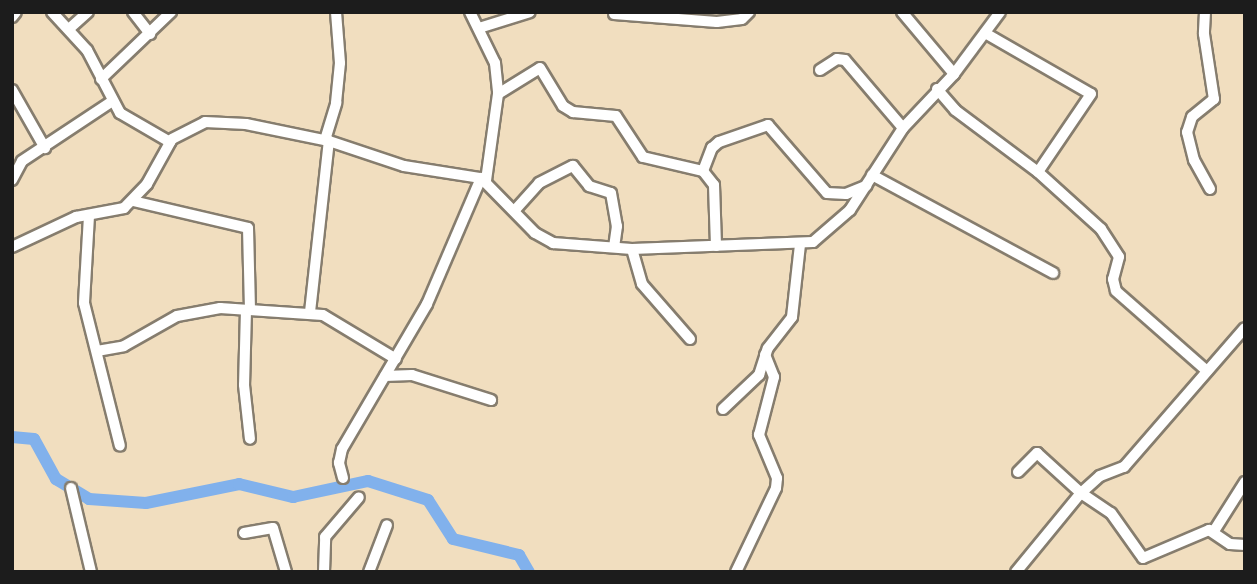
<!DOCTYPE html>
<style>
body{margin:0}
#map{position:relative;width:1257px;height:584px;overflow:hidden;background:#f1debf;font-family:"Shantell Sans",sans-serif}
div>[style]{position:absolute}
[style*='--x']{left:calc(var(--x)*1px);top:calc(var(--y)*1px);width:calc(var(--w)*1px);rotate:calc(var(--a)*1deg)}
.river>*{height:12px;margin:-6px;padding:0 6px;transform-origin:6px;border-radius:6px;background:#81b1ec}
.roads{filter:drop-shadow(2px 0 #867d6e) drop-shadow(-2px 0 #867d6e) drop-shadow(0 2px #867d6e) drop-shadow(0 -2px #867d6e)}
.minor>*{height:10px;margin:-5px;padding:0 5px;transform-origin:5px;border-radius:5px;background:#fff}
span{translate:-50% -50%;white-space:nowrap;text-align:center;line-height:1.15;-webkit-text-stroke:5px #fdfcf7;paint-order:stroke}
.frame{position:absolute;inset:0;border:14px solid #1c1c1c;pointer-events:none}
</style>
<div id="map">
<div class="river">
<div style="--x:12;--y:437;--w:22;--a:5"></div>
<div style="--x:34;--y:439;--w:46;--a:61.2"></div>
<div style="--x:56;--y:479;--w:39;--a:31"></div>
<div style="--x:89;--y:499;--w:57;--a:4"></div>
<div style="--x:146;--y:503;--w:95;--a:-11.5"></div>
<div style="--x:239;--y:484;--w:56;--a:13.5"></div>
<div style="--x:293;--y:497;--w:77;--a:-12"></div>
<div style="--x:368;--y:481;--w:63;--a:17.6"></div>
<div style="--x:428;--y:500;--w:46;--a:57.3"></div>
<div style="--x:453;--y:539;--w:68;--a:13.6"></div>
<div style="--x:519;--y:555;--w:20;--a:60"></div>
</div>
<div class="roads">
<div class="minor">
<div style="--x:52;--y:12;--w:52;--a:47.4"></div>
<div style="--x:87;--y:50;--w:71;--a:62.4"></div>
<div style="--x:120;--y:113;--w:58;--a:30.1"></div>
<div style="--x:133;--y:12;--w:28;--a:52"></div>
<div style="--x:470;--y:12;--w:57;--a:63.9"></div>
<div style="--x:495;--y:63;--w:31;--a:84"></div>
<div style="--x:498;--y:94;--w:88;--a:97.9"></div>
<div style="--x:902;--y:12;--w:81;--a:50"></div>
<div style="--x:1205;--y:12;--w:22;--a:93"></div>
<div style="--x:1204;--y:34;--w:66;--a:81.3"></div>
<div style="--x:1214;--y:99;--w:28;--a:141"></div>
<div style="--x:1192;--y:117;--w:16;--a:108"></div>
<div style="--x:1187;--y:132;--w:29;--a:76"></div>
<div style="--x:1194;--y:160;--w:33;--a:61"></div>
<div style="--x:614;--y:14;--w:103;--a:4.4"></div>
<div style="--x:717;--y:22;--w:25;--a:-7"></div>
<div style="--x:742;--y:19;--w:10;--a:-45"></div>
<div style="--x:12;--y:17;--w:6;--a:-51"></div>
<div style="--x:70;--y:28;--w:24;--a:-42"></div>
<div style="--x:479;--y:28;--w:53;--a:-17.4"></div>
<div style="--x:985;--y:33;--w:122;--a:29.9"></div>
<div style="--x:1091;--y:94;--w:94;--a:124.2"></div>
<div style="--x:820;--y:70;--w:20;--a:-33"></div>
<div style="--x:837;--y:59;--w:8;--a:7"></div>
<div style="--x:845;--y:60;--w:89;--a:49.5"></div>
<div style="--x:101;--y:79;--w:97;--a:-43.7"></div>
<div style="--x:937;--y:89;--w:28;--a:49"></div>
<div style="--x:955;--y:110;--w:104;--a:36.8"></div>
<div style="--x:1038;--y:172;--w:85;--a:42.1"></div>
<div style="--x:1101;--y:229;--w:33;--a:57"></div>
<div style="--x:1119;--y:257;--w:23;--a:105"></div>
<div style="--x:1113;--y:279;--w:12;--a:76"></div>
<div style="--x:1116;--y:291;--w:121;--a:41.3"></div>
<div style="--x:12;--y:90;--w:67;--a:60.4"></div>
<div style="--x:498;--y:94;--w:49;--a:-31.8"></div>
<div style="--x:540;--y:68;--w:44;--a:58.8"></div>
<div style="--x:563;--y:106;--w:12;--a:31"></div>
<div style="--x:573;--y:112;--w:43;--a:5.3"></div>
<div style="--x:616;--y:116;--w:49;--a:56.6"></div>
<div style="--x:643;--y:157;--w:62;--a:13.1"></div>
<div style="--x:703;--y:171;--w:18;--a:52"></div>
<div style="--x:714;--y:185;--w:61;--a:88.1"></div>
<div style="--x:325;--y:140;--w:39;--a:-73"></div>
<div style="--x:336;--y:103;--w:40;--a:-84.3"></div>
<div style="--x:340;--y:63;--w:51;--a:-94.5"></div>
<div style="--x:703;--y:171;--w:25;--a:-69"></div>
<div style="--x:712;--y:148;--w:9;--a:-41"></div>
<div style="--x:719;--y:142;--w:52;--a:-19.1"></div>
<div style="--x:768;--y:125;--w:90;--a:49.1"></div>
<div style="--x:827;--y:193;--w:19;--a:3"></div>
<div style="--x:846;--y:194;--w:22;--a:-22"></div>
<div style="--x:872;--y:175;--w:206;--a:28.4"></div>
<div style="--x:12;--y:180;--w:21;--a:-62"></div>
<div style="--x:22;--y:161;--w:107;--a:-33.5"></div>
<div style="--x:133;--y:201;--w:118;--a:13.2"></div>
<div style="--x:248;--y:228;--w:82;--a:88.6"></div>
<div style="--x:515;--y:210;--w:36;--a:-48"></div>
<div style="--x:539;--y:183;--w:38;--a:-27"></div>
<div style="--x:573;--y:166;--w:26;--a:51"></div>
<div style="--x:589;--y:186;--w:23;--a:18"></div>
<div style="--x:611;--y:193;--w:34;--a:80"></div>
<div style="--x:617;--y:226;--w:21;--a:98"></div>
<div style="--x:89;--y:216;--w:87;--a:93.3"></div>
<div style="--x:84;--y:303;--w:147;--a:75.9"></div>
<div style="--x:12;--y:247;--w:71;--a:-25.1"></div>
<div style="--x:76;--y:217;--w:49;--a:-10.6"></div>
<div style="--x:124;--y:208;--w:33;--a:-46"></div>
<div style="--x:147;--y:184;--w:51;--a:-60.9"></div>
<div style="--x:172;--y:139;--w:37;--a:-27"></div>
<div style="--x:205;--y:122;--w:41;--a:2.8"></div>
<div style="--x:246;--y:124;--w:85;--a:11.6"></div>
<div style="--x:329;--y:141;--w:79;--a:18.4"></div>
<div style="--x:404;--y:166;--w:78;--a:8.9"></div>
<div style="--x:481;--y:178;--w:77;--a:45.5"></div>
<div style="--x:535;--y:233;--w:21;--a:29"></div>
<div style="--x:553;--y:243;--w:79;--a:4.3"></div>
<div style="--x:632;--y:249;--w:181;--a:-2.2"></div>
<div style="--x:813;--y:242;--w:49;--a:-40.9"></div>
<div style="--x:850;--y:210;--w:98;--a:-57.1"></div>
<div style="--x:903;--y:128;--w:74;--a:-46.6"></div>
<div style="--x:954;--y:74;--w:77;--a:-53.4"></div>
<div style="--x:632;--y:249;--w:36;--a:74"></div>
<div style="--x:642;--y:284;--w:73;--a:48.9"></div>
<div style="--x:246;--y:310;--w:75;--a:91.5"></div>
<div style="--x:244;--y:385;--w:54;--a:83.7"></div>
<div style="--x:310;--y:312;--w:172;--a:-83.7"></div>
<div style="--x:97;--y:351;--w:27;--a:-10"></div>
<div style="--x:124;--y:346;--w:61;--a:-29.5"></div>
<div style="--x:177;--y:316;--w:44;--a:-10.5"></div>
<div style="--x:220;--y:308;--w:103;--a:3.9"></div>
<div style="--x:323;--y:315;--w:85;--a:31.1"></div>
<div style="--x:385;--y:376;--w:27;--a:-2"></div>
<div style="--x:412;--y:375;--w:83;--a:17.6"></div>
<div style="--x:723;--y:409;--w:50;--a:-43.4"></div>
<div style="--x:759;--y:375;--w:28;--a:-72"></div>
<div style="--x:768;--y:348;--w:39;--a:-52"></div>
<div style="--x:792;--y:317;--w:72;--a:-83.7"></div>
<div style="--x:1018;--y:472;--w:27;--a:-45"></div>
<div style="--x:1037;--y:453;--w:59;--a:42.3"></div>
<div style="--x:1081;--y:493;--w:25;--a:-42"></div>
<div style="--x:1100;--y:476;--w:26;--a:-21"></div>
<div style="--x:1124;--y:467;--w:184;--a:-49"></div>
<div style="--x:343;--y:478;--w:16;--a:-105"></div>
<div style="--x:339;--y:463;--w:14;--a:-78"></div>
<div style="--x:342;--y:449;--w:168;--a:-59.6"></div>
<div style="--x:427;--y:304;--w:137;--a:-66.8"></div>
<div style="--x:71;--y:488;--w:86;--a:76.6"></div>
<div style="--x:1214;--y:531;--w:58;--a:-57.7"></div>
<div style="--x:244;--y:533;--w:29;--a:-10"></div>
<div style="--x:273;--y:528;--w:46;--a:73.5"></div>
<div style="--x:324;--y:572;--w:35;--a:-88"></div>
<div style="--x:325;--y:537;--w:52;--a:-49.6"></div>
<div style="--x:369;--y:572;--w:50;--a:-69"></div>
<div style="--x:736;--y:572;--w:93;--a:-64.5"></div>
<div style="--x:776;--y:488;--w:10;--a:-84"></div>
<div style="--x:777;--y:478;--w:47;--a:-112.7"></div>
<div style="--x:759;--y:435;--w:60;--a:-75.5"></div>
<div style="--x:774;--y:377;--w:24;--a:-112"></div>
<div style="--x:1016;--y:572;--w:102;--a:-50.6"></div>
<div style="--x:1081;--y:493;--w:36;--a:34"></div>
<div style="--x:1111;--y:513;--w:55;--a:54.6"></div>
<div style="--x:1143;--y:558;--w:72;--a:-23"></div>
<div style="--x:1209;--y:530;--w:25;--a:34"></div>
<div style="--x:1230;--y:544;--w:15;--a:4"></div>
</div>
</div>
<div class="frame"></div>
</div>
